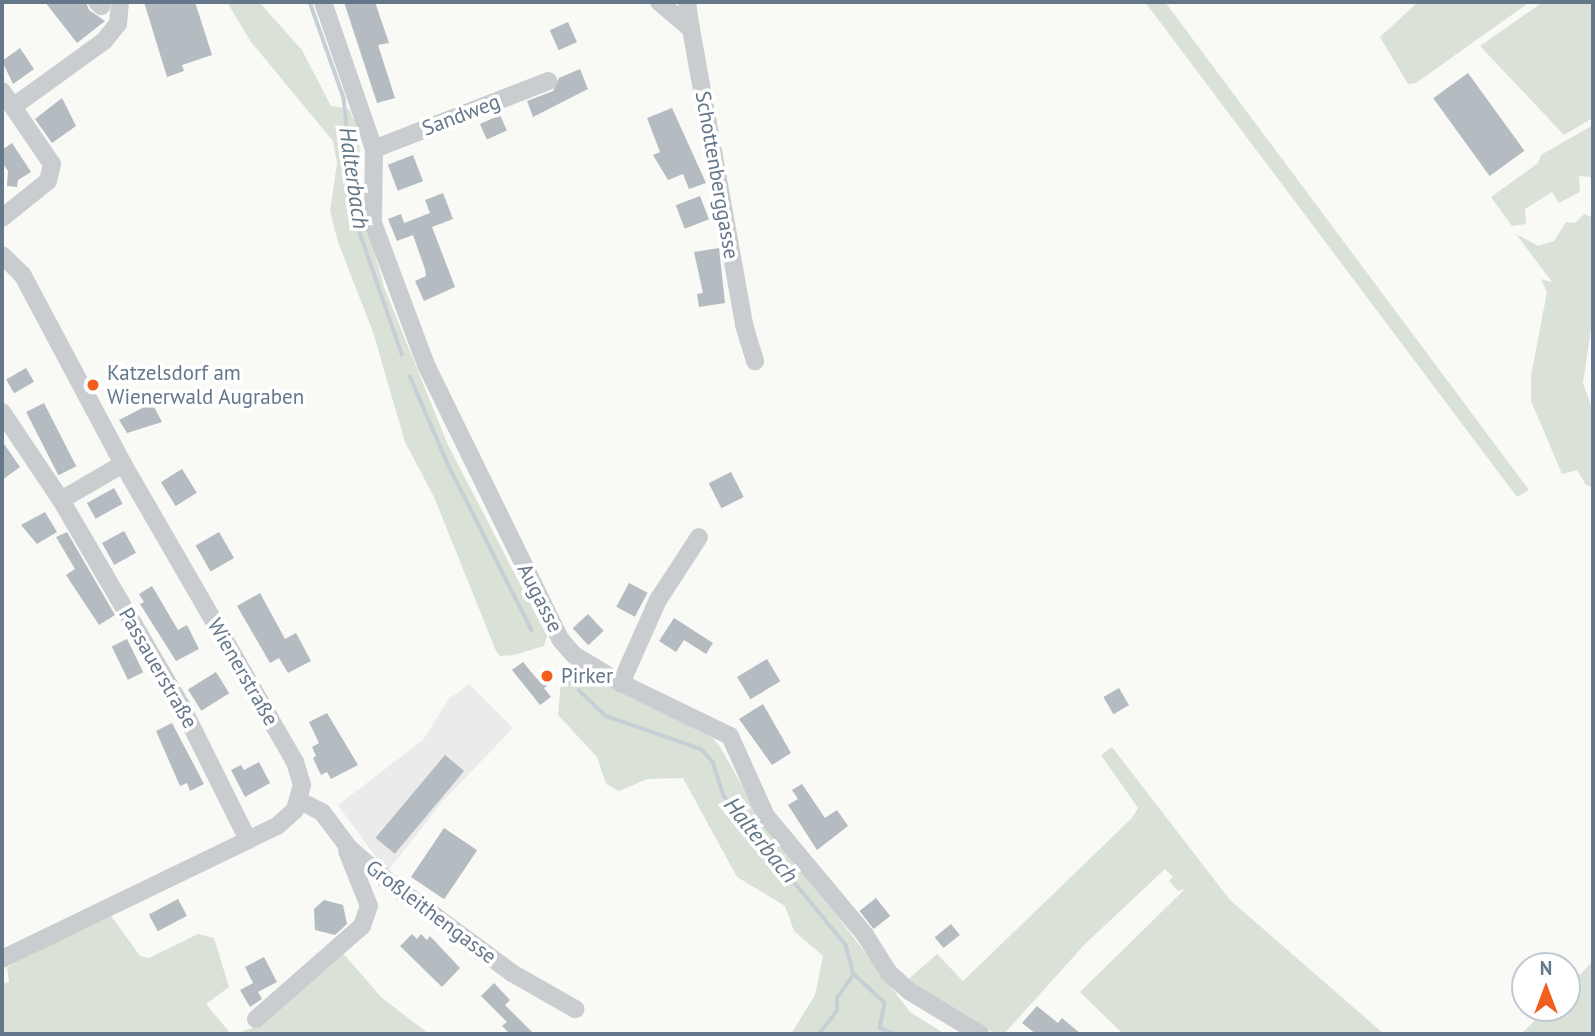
<!DOCTYPE html>
<meta charset="utf-8">
<style>
body{margin:0}
#map{position:relative;width:1595px;height:1036px;overflow:hidden;background:#f9f9f6;font-family:"PT Sans",sans-serif}
div>[style]{position:absolute}
[style*='--x']{left:calc(var(--x)*1px);top:calc(var(--y)*1px);width:calc(var(--w)*1px);rotate:calc(var(--a)*1deg)}
.built>*{inset:0;background:#eaebea}
.green>*{inset:0;background:#dae2d7}
.stream>*{height:3.5px;margin:-1.75px;padding:0 1.75px;transform-origin:1.75px;border-radius:1.75px;background:#c5cfd5}
.building>*{inset:0;background:#b4bbc1;transform-origin:0 0}
.minor>*{height:18px;margin:-9px;padding:0 9px;transform-origin:9px;border-radius:9px;background:#c9cdd0}
.dots>*{width:19px;height:19px;translate:-50% -50%;box-sizing:border-box;border:4px solid #fff;border-radius:50%}
span{translate:-50% -50%;white-space:nowrap;text-align:center;line-height:1.15;-webkit-text-stroke:7px #fff;paint-order:stroke}
.street-label{font-size:21px;color:#65778a}
.poi-label{font-size:21px;color:#65778a}
.left{translate:0 -50%;text-align:left}
.water-label{font-size:23px;color:#627985;font-style:italic}
.frame{position:absolute;inset:0;border:4px solid #65778a;pointer-events:none}
.north{position:absolute;left:1511px;top:952px;width:70px;height:70px;box-sizing:border-box;background:#fff;border:2px solid #c1c9d0;border-radius:50%;rotate:0deg;font-size:19px;font-weight:700;line-height:28px;text-align:center;color:#65778a}
.north::after{content:'';display:block;margin:auto;width:24px;height:32px;background:#f25e1e;clip-path:polygon(50% 0,100% 100%,50% 72%,0 100%)}
</style>
<div id="map">
<div class="built">
<div style="clip-path:polygon(469px 684px,513px 728px,442px 802px,387px 872px,338px 805px,423px 740px,449px 699px)"></div>
</div>
<div class="green">
<div style="clip-path:polygon(227px 2px,259px 2px,302px 50px,331px 106px,349px 109px,359px 131px,361px 201px,384px 287px,448px 445px,547px 636px,544px 646px,514px 655px,500px 656px,496px 651px,434px 497px,405px 442px,373px 332px,338px 242px,330px 211px,337px 163px,333px 141px,251px 42px)"></div>
<div style="clip-path:polygon(1145px 2px,1165px 2px,1529px 490px,1517px 497px)"></div>
<div style="clip-path:polygon(1418px 2px,1530px 2px,1416px 83px,1408px 84px,1380px 37px)"></div>
<div style="clip-path:polygon(1543px 2px,1593px 2px,1593px 118px,1564px 135px,1480px 46px)"></div>
<div style="clip-path:polygon(1593px 125px,1593px 184px,1590px 177px,1579px 176px,1580px 192px,1559px 203px,1552px 192px,1525px 209px,1526px 224px,1512px 226px,1491px 197px,1538px 163px,1541px 155px)"></div>
<div style="clip-path:polygon(1584px 214px,1593px 218px,1593px 316px,1583px 383px,1593px 411px,1593px 487px,1586px 485px,1577px 470px,1562px 474px,1531px 401px,1531px 376px,1547px 292px,1541px 279px,1552px 282px,1516px 234px,1538px 246px,1554px 241px,1566px 222px,1575px 223px)"></div>
<div style="clip-path:polygon(575px 670px,704px 729px,719px 745px,773px 840px,804px 872px,910px 1012px,945px 1034px,791px 1034px,815px 995px,823px 956px,794px 931px,785px 906px,737px 877px,683px 778px,647px 779px,619px 791px,606px 784px,597px 757px,558px 715px,561px 679px)"></div>
<div style="clip-path:polygon(1112px 747px,1230px 900px,1384px 1034px,1123px 1034px,1080px 992px,1185px 889px,1178px 891px,1169px 881px,1173px 877px,1165px 869px,1085px 944px,1004px 1034px,995px 1034px,905px 982px,937px 954px,963px 981px,1132px 818px,1138px 808px,1101px 755px)"></div>
<div style="clip-path:polygon(109px 913px,140px 956px,149px 958px,198px 934px,214px 938px,229px 987px,206px 1004px,231px 1034px,2px 1034px,2px 984px,9px 982px,7px 967px)"></div>
<div style="clip-path:polygon(342px 952px,381px 997px,429px 1034px,237px 1034px,259px 1025px)"></div>
<div style="clip-path:polygon(1593px 961px,1593px 1034px,1521px 1034px,1547px 1008px,1567px 1008px,1567px 988px)"></div>
</div>
<div class="stream">
<div style="--x:310;--y:2;--w:102;--a:70.5"></div>
<div style="--x:344;--y:98;--w:127;--a:84.1"></div>
<div style="--x:357;--y:224;--w:138;--a:70.9"></div>
<div style="--x:410;--y:376;--w:96;--a:66.6"></div>
<div style="--x:448;--y:464;--w:186;--a:63.2"></div>
<div style="--x:579;--y:690;--w:37;--a:44"></div>
<div style="--x:606;--y:716;--w:101;--a:19.2"></div>
<div style="--x:701;--y:749;--w:18;--a:47"></div>
<div style="--x:713;--y:762;--w:36;--a:72"></div>
<div style="--x:724;--y:796;--w:193;--a:50.7"></div>
<div style="--x:846;--y:945;--w:30;--a:75"></div>
<div style="--x:854;--y:974;--w:42;--a:43.1"></div>
<div style="--x:885;--y:1003;--w:25;--a:101"></div>
<div style="--x:880;--y:1028;--w:16;--a:22"></div>
<div style="--x:819;--y:1034;--w:29;--a:-52"></div>
<div style="--x:837;--y:1011;--w:13;--a:-90"></div>
<div style="--x:837;--y:998;--w:29;--a:-55"></div>
</div>
<div class="building">
<div style="clip-path:polygon(45px 2px,86px 2px,89px 10px,105px 21px,77px 43px)"></div>
<div style="clip-path:polygon(144px 2px,195px 2px,212px 55px,182px 65px,184px 71px,167px 77px)"></div>
<div style="clip-path:polygon(344px 2px,375px 2px,389px 43px,378px 45px,395px 98px,377px 103px)"></div>
<div style="left:568px;top:22px;width:22px;height:20px;rotate:66deg"></div>
<div style="clip-path:polygon(20px 48px,34px 69px,13px 84px,2px 61px)"></div>
<div style="clip-path:polygon(580px 69px,588px 89px,533px 117px,527px 101px,553px 91px,559px 78px)"></div>
<div style="left:1468px;top:73px;width:96px;height:43px;rotate:54deg"></div>
<div style="clip-path:polygon(62px 98px,76px 126px,52px 143px,35px 119px)"></div>
<div style="clip-path:polygon(672px 108px,706px 183px,689px 189px,683px 174px,668px 180px,653px 155px,660px 152px,647px 118px)"></div>
<div style="left:500px;top:115px;width:17px;height:22px;rotate:66deg"></div>
<div style="clip-path:polygon(12px 143px,31px 172px,18px 180px,17px 187px,7px 186px,8px 171px,2px 162px,2px 150px)"></div>
<div style="left:413px;top:155px;width:28px;height:27px;rotate:69deg"></div>
<div style="clip-path:polygon(443px 193px,453px 219px,432px 227px,455px 287px,424px 301px,415px 281px,426px 276px,425px 269px,413px 235px,397px 241px,388px 219px,401px 214px,404px 223px,430px 213px,425px 200px)"></div>
<div style="left:700px;top:196px;width:25px;height:26px;rotate:69deg"></div>
<div style="clip-path:polygon(719px 248px,725px 303px,699px 307px,697px 294px,703px 293px,694px 252px)"></div>
<div style="left:26px;top:368px;width:16px;height:23px;rotate:60deg"></div>
<div style="left:44px;top:403px;width:71px;height:20px;rotate:63deg"></div>
<div style="clip-path:polygon(152px 403px,162px 422px,127px 433px,119px 420px)"></div>
<div style="clip-path:polygon(2px 441px,20px 467px,2px 480px)"></div>
<div style="left:182px;top:469px;width:28px;height:25px;rotate:58deg"></div>
<div style="left:731px;top:472px;width:28px;height:25px;rotate:63deg"></div>
<div style="left:114px;top:488px;width:18px;height:31px;rotate:61deg"></div>
<div style="clip-path:polygon(45px 512px,57px 532px,37px 544px,21px 525px)"></div>
<div style="left:124px;top:531px;width:25px;height:25px;rotate:61deg"></div>
<div style="clip-path:polygon(67px 532px,115px 615px,99px 625px,66px 575px,75px 569px,56px 537px)"></div>
<div style="left:219px;top:532px;width:30px;height:27px;rotate:60deg"></div>
<div style="left:629px;top:583px;width:21px;height:27px;rotate:28deg"></div>
<div style="clip-path:polygon(152px 586px,178px 630px,187px 625px,199px 649px,176px 661px,140px 604px,144px 602px,139px 594px)"></div>
<div style="clip-path:polygon(260px 593px,285px 639px,296px 633px,311px 661px,288px 673px,279px 658px,270px 663px,237px 606px)"></div>
<div style="left:588px;top:614px;width:23px;height:21px;rotate:47deg"></div>
<div style="clip-path:polygon(674px 618px,713px 643px,706px 654px,684px 640px,676px 652px,659px 641px)"></div>
<div style="left:127px;top:639px;width:37px;height:17px;rotate:64deg"></div>
<div style="left:767px;top:659px;width:26px;height:35px;rotate:59deg"></div>
<div style="clip-path:polygon(523px 662px,537px 679px,549px 669px,556px 679px,544px 688px,551px 697px,540px 705px,512px 670px)"></div>
<div style="left:216px;top:672px;width:25px;height:33px;rotate:58deg"></div>
<div style="left:1119px;top:688px;width:20px;height:18px;rotate:60deg"></div>
<div style="clip-path:polygon(763px 704px,791px 753px,772px 765px,739px 719px)"></div>
<div style="clip-path:polygon(327px 713px,358px 765px,331px 779px,327px 772px,321px 775px,313px 758px,316px 756px,312px 747px,319px 743px,309px 722px)"></div>
<div style="clip-path:polygon(172px 723px,204px 784px,190px 791px,187px 783px,180px 786px,156px 731px)"></div>
<div style="left:445px;top:755px;width:25px;height:108px;rotate:40deg"></div>
<div style="clip-path:polygon(259px 762px,270px 783px,245px 797px,231px 770px,241px 765px,244px 770px)"></div>
<div style="clip-path:polygon(802px 784px,825px 818px,837px 810px,848px 826px,817px 850px,788px 805px,798px 799px,792px 790px)"></div>
<div style="left:444px;top:828px;width:40px;height:59px;rotate:34deg"></div>
<div style="left:876px;top:898px;width:23px;height:21px;rotate:52deg"></div>
<div style="left:178px;top:899px;width:19px;height:33px;rotate:62deg"></div>
<div style="clip-path:polygon(324px 900px,343px 905px,347px 924px,335px 935px,315px 930px,314px 909px)"></div>
<div style="left:951px;top:924px;width:14px;height:21px;rotate:51deg"></div>
<div style="clip-path:polygon(412px 934px,417px 939px,421px 934px,427px 940px,430px 936px,460px 968px,442px 987px,400px 946px)"></div>
<div style="clip-path:polygon(264px 957px,277px 982px,258px 992px,262px 999px,250px 1007px,240px 990px,253px 983px,245px 967px)"></div>
<div style="clip-path:polygon(494px 983px,510px 1000px,505px 1005px,534px 1034px,510px 1034px,502px 1026px,507px 1022px,481px 996px)"></div>
<div style="clip-path:polygon(1037px 1006px,1058px 1023px,1062px 1018px,1081px 1034px,1036px 1034px,1022px 1023px)"></div>
</div>
<div class="minor">
<div style="--x:97;--y:2;--w:6;--a:45"></div>
<div style="--x:323;--y:2;--w:156;--a:70.9"></div>
<div style="--x:374;--y:149;--w:74;--a:90.8"></div>
<div style="--x:373;--y:223;--w:152;--a:69.5"></div>
<div style="--x:426;--y:365;--w:305;--a:63.9"></div>
<div style="--x:560;--y:639;--w:21;--a:49"></div>
<div style="--x:574;--y:655;--w:55;--a:30.8"></div>
<div style="--x:621;--y:683;--w:121;--a:25.9"></div>
<div style="--x:730;--y:736;--w:88;--a:65.8"></div>
<div style="--x:766;--y:816;--w:155;--a:50.2"></div>
<div style="--x:865;--y:935;--w:45;--a:57.7"></div>
<div style="--x:889;--y:973;--w:27;--a:42"></div>
<div style="--x:909;--y:991;--w:83;--a:31.2"></div>
<div style="--x:659;--y:2;--w:42;--a:40.2"></div>
<div style="--x:691;--y:29;--w:301;--a:79.8"></div>
<div style="--x:744;--y:325;--w:38;--a:73"></div>
<div style="--x:687;--y:2;--w:27;--a:82"></div>
<div style="--x:2;--y:91;--w:88;--a:55.6"></div>
<div style="--x:52;--y:164;--w:17;--a:103"></div>
<div style="--x:48;--y:181;--w:59;--a:141.2"></div>
<div style="--x:14;--y:106;--w:111;--a:-35.8"></div>
<div style="--x:104;--y:41;--w:22;--a:-51"></div>
<div style="--x:118;--y:24;--w:22;--a:-85"></div>
<div style="--x:374;--y:149;--w:187;--a:-21.3"></div>
<div style="--x:2;--y:255;--w:28;--a:44"></div>
<div style="--x:22;--y:274;--w:215;--a:62"></div>
<div style="--x:123;--y:464;--w:344;--a:60"></div>
<div style="--x:295;--y:762;--w:24;--a:73"></div>
<div style="--x:302;--y:785;--w:26;--a:106"></div>
<div style="--x:295;--y:810;--w:24;--a:138"></div>
<div style="--x:277;--y:826;--w:305;--a:154.2"></div>
<div style="--x:2;--y:412;--w:106;--a:56.2"></div>
<div style="--x:61;--y:500;--w:238;--a:59.7"></div>
<div style="--x:181;--y:705;--w:151;--a:63.6"></div>
<div style="--x:61;--y:500;--w:72;--a:-30.1"></div>
<div style="--x:621;--y:683;--w:91;--a:-66"></div>
<div style="--x:658;--y:600;--w:75;--a:-56.9"></div>
<div style="--x:300;--y:801;--w:25;--a:27"></div>
<div style="--x:322;--y:812;--w:45;--a:53.1"></div>
<div style="--x:349;--y:848;--w:48;--a:40.7"></div>
<div style="--x:385;--y:879;--w:158;--a:36.5"></div>
<div style="--x:512;--y:973;--w:73;--a:29.7"></div>
<div style="--x:256;--y:1019;--w:141;--a:-41.3"></div>
<div style="--x:362;--y:926;--w:21;--a:-71"></div>
<div style="--x:369;--y:906;--w:59;--a:-111.8"></div>
</div>
<div class="dots">
<div style="left:93px;top:385px;background:#f25e1e"></div>
<div style="left:547px;top:676px;background:#f25e1e"></div>
</div>
<div class="street-label">
<span style="left:461px;top:115px;rotate:-21deg">Sandweg</span>
<span style="left:717px;top:175px;rotate:80deg">Schottenberggasse</span>
<span style="left:540px;top:598px;rotate:63deg">Augasse</span>
<span style="left:158px;top:668px;rotate:60deg">Passauerstraße</span>
<span style="left:243px;top:672px;rotate:60deg">Wienerstraße</span>
<span style="left:431px;top:912px;rotate:37deg">Großleithengasse</span>
</div>
<div class="poi-label">
<span class="left" style="left:107px;top:385px">Katzelsdorf am<br>Wienerwald Augraben</span>
<span class="left" style="left:561px;top:676px">Pirker</span>
</div>
<div class="water-label">
<span style="left:354px;top:178px;rotate:82deg">Halterbach</span>
<span style="left:761px;top:840px;rotate:51deg">Halterbach</span>
</div>
<div class="frame"></div>
<div class="north">N</div>
</div>
